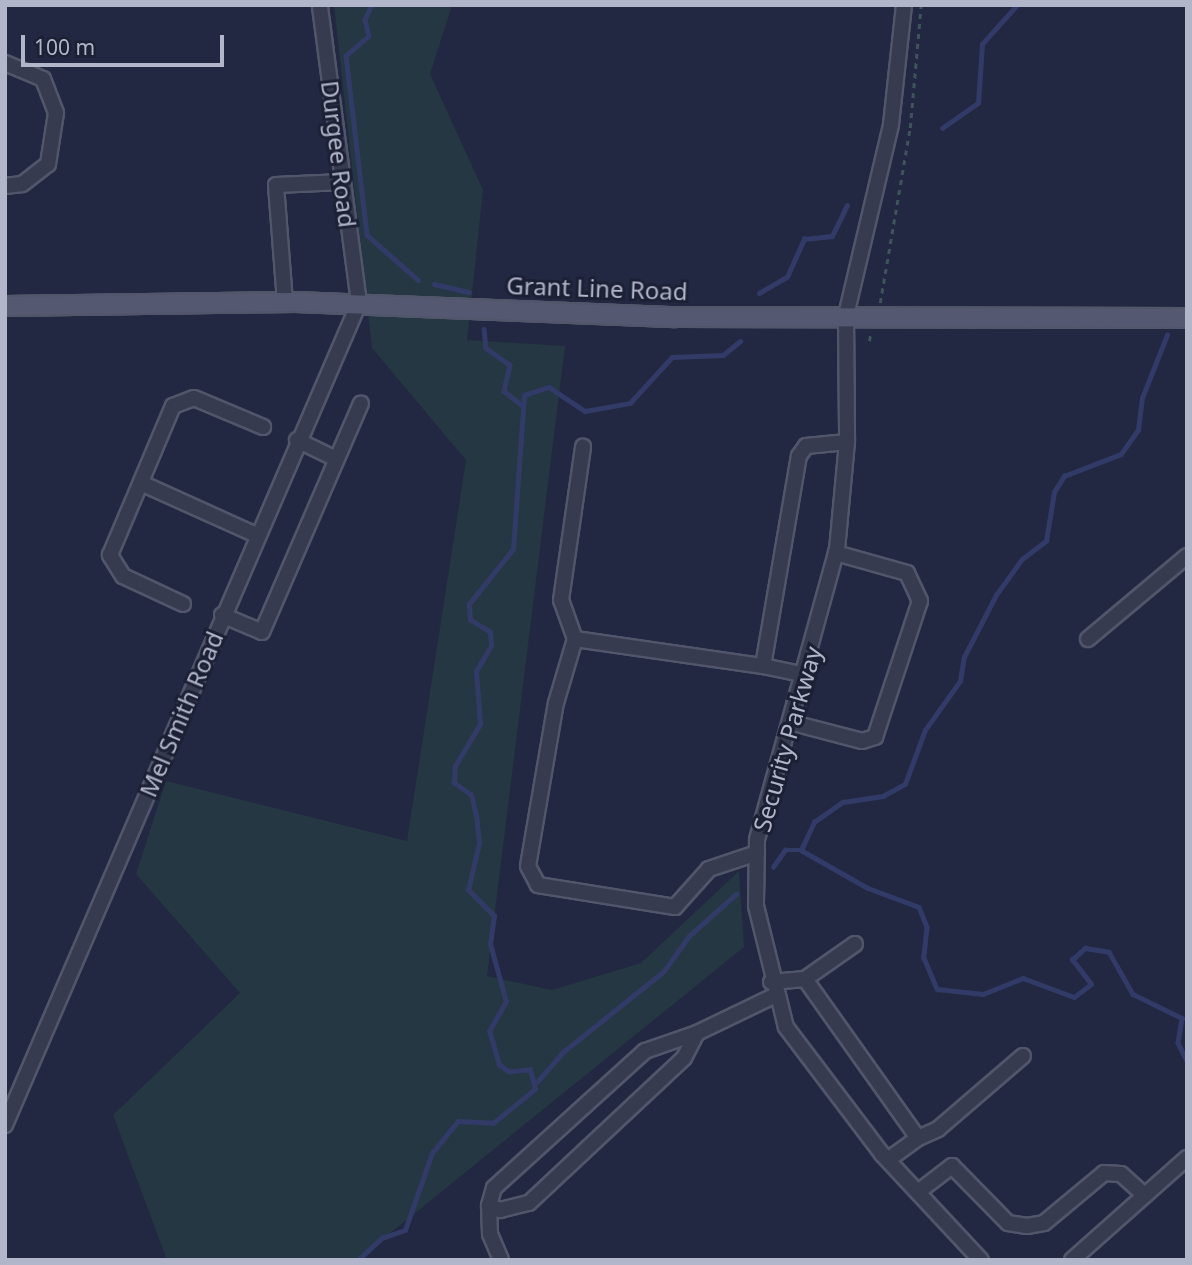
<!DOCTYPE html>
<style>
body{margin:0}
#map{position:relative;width:1192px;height:1265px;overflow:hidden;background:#222841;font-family:"Noto Sans",sans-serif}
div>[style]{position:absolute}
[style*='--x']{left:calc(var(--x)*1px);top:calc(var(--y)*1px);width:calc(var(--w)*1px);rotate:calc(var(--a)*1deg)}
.green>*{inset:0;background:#243742}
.stream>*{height:4.5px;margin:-2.25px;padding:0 2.25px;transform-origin:2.25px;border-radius:2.25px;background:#323b68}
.path>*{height:2.5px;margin-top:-1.25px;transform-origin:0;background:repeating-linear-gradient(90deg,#3f535c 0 5px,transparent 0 10px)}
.roads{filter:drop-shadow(2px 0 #51566b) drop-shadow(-2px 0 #51566b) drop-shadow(0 2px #51566b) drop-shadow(0 -2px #51566b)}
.minor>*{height:14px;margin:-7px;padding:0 7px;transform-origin:7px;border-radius:7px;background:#363b50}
.major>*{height:18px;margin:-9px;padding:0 9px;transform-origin:9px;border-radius:9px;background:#545971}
span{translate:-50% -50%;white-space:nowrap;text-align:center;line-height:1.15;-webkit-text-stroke:6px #1b2035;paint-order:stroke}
.street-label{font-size:24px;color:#b2b6cb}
.frame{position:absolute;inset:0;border:7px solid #b2b6cb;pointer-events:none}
.scale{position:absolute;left:21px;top:35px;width:203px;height:32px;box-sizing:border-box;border:4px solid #b2b6cb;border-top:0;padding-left:9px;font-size:21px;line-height:24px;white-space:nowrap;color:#b2b6cb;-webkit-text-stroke:5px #1b2035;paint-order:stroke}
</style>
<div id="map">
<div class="green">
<div style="clip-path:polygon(334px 5px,452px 5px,430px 74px,483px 190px,467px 340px,565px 346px,487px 976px,552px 990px,641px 963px,739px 871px,744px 947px,357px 1260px,167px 1260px,113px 1115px,240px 993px,136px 874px,166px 781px,407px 841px,466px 460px,372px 348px)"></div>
</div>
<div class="stream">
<div style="--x:372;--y:5;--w:17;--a:115"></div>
<div style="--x:365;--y:20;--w:16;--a:76"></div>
<div style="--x:369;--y:36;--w:30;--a:139"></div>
<div style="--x:346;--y:56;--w:180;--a:83.3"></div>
<div style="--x:367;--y:235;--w:68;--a:41.4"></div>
<div style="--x:942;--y:128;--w:44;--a:-34.8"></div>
<div style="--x:978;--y:103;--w:59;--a:-86.1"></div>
<div style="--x:982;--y:44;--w:52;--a:-48.1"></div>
<div style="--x:434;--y:284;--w:36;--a:13"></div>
<div style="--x:759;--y:293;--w:32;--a:-30"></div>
<div style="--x:787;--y:277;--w:42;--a:-65.9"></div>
<div style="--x:804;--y:239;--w:28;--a:-6"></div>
<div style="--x:832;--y:236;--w:34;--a:-64"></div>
<div style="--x:484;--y:329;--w:19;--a:84"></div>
<div style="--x:486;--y:348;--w:29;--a:35"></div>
<div style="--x:510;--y:365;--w:27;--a:103"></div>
<div style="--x:504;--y:391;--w:23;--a:38"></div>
<div style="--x:801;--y:850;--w:31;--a:-65"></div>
<div style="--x:814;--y:822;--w:35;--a:-35"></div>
<div style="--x:843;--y:802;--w:40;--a:-8.5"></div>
<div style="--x:883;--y:796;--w:25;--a:-29"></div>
<div style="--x:905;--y:784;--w:58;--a:-69.7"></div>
<div style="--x:925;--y:730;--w:60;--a:-54.5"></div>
<div style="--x:960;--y:681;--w:24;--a:-81"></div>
<div style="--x:964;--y:657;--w:70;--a:-62.7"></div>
<div style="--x:996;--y:595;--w:44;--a:-54.2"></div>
<div style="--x:1022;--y:559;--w:30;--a:-37"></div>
<div style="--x:1046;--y:541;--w:50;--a:-80.7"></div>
<div style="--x:1054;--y:492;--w:19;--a:-58"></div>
<div style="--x:1064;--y:476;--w:61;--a:-21.1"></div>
<div style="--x:1121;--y:454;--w:29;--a:-55"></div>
<div style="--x:1138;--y:430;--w:32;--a:-83"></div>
<div style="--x:1142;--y:398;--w:68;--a:-68.4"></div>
<div style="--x:773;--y:867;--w:21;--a:-55"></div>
<div style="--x:785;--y:850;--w:16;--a:0"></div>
<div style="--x:801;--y:850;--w:77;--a:29.6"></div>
<div style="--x:868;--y:888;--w:54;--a:20.4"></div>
<div style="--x:919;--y:907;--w:22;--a:68"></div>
<div style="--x:927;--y:927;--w:31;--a:96"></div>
<div style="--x:924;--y:958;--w:34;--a:67"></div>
<div style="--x:937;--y:989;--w:46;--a:6.2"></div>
<div style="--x:983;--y:994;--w:43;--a:-21.8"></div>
<div style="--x:1023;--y:978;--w:54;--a:20.4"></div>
<div style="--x:1074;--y:997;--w:21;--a:-37"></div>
<div style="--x:1091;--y:984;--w:31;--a:-128"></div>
<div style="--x:1072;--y:960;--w:18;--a:-43"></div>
<div style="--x:1085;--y:948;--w:24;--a:9"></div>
<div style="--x:1109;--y:952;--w:48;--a:60.3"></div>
<div style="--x:1133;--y:994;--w:55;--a:26.1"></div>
<div style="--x:1182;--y:1018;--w:25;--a:99"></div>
<div style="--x:1178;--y:1043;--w:20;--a:63"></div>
<div style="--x:537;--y:1082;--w:40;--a:-49"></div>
<div style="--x:563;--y:1052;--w:129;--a:-38.7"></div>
<div style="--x:664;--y:971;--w:43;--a:-54.5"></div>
<div style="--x:689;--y:936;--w:63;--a:-41.8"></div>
<div style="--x:358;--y:1260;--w:33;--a:-43"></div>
<div style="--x:382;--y:1238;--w:24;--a:-19"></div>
<div style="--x:405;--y:1230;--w:82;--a:-70.7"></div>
<div style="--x:432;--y:1153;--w:41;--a:-50.9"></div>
<div style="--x:458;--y:1121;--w:35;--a:3"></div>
<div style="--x:493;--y:1123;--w:54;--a:-39"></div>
<div style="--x:535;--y:1089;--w:20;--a:-105"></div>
<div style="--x:530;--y:1070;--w:21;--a:175"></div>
<div style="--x:509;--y:1072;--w:12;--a:-145"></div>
<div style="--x:499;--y:1065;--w:35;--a:-106"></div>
<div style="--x:489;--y:1031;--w:34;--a:-60"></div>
<div style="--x:506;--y:1002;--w:60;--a:-105.4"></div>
<div style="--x:490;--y:944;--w:28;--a:-82"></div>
<div style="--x:494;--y:916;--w:37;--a:-135"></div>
<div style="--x:468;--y:890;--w:48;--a:-76.8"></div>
<div style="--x:479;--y:843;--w:27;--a:-96"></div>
<div style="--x:476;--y:816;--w:22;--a:-103"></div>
<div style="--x:471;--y:795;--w:21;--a:-145"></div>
<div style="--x:454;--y:783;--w:17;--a:-87"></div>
<div style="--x:455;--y:766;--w:49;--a:-59.2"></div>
<div style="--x:480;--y:724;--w:53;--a:-94.3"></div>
<div style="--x:476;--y:671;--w:29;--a:-59"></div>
<div style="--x:491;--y:646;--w:14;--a:-94"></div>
<div style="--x:490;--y:632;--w:23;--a:-149"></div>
<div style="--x:470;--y:620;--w:16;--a:-94"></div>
<div style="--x:469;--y:604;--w:70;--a:-51.3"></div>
<div style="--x:513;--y:549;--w:154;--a:-85.9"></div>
<div style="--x:524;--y:395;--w:26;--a:-18"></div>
<div style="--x:549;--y:387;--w:43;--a:33.7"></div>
<div style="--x:585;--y:411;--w:46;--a:-10.1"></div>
<div style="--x:630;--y:403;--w:62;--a:-47.6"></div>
<div style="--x:672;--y:357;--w:51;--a:-2.2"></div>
<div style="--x:723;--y:355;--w:22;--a:-39"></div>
</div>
<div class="path">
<div style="--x:880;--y:303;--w:178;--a:-80.3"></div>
<div style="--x:910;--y:128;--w:123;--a:-84.9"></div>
<div style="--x:869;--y:341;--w:8;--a:-76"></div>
</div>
<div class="roads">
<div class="minor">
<div style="--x:904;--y:5;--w:121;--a:96.2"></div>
<div style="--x:891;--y:125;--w:195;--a:103.3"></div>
<div style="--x:846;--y:315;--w:127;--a:89.5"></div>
<div style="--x:847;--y:442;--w:107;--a:95.3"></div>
<div style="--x:837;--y:549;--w:302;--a:105.4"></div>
<div style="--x:757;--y:840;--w:66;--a:90.9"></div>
<div style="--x:756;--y:906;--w:125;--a:76.1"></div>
<div style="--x:786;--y:1027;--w:159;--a:52.9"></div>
<div style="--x:882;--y:1154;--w:145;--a:47"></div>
<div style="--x:5;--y:63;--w:41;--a:22.8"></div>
<div style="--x:43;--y:79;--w:36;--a:69"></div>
<div style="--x:56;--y:113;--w:52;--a:98.9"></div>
<div style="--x:48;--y:164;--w:33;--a:142"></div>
<div style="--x:22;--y:184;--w:17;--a:173"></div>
<div style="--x:285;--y:302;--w:117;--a:-94.4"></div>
<div style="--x:276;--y:185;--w:67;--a:-2.6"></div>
<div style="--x:297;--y:440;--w:41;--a:25.9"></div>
<div style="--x:141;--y:483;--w:126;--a:24.3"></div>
<div style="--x:183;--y:604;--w:66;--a:-155"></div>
<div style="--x:123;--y:576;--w:25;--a:-122"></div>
<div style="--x:110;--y:555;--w:162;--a:-67.1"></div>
<div style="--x:173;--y:406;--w:22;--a:-21"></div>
<div style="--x:194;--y:398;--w:75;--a:22.8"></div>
<div style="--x:222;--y:615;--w:43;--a:23"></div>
<div style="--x:262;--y:632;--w:249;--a:-66.6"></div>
<div style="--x:575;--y:639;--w:41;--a:-109.7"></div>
<div style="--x:561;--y:600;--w:155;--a:-81.8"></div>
<div style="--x:1088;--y:639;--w:129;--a:-40"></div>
<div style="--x:763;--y:666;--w:44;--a:11.8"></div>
<div style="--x:793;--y:723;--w:71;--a:14.6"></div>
<div style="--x:862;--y:741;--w:14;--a:-17"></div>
<div style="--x:875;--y:737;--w:143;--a:-71.7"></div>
<div style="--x:920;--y:601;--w:31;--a:-115"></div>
<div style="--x:907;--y:573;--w:74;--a:-164.3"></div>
<div style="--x:757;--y:853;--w:51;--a:161.6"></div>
<div style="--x:709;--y:869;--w:51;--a:131.8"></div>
<div style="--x:675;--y:907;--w:139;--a:-170.9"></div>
<div style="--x:538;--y:885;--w:21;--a:-118"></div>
<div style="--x:528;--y:866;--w:165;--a:-80.3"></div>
<div style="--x:556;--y:703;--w:67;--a:-73.5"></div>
<div style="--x:575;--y:639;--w:190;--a:8.2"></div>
<div style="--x:763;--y:666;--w:213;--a:-80.3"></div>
<div style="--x:799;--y:456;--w:12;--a:-55"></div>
<div style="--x:806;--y:446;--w:41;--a:-5.6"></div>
<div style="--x:805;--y:979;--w:195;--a:54.6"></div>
<div style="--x:918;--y:1138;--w:37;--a:144"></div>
<div style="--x:771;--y:982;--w:34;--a:-5"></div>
<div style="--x:805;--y:979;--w:61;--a:-35"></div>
<div style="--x:697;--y:1033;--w:55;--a:160.9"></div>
<div style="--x:645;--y:1051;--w:204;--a:137.8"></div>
<div style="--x:494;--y:1188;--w:19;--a:106"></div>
<div style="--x:489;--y:1206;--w:12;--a:20"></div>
<div style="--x:500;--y:1210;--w:30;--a:-14"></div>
<div style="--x:529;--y:1203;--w:212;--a:-43.1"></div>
<div style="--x:684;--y:1058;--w:28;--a:-63"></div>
<div style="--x:697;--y:1033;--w:88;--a:-25.7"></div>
<div style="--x:5;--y:1125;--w:895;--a:-66.7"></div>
<div style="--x:359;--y:303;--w:301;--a:-97.5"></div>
<div style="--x:918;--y:1138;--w:22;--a:-24"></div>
<div style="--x:938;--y:1129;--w:112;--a:-40.7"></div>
<div style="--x:918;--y:1192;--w:43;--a:-37.4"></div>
<div style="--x:952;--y:1166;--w:80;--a:45.5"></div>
<div style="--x:1008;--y:1223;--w:19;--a:9"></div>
<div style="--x:1027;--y:1226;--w:17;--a:-10"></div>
<div style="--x:1044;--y:1223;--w:78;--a:-39.8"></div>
<div style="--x:1104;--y:1173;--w:17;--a:3"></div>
<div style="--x:1121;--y:1174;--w:31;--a:42"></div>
<div style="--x:489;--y:1206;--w:28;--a:88"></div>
<div style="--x:490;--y:1234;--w:28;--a:67"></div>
<div style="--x:1072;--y:1260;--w:154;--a:-41.6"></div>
</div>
<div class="major">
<div style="--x:5;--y:306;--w:291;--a:-0.8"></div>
<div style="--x:296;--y:302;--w:380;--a:2.3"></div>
<div style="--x:676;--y:317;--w:511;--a:0.11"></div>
</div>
</div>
<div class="street-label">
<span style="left:339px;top:154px;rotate:83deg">Durgee Road</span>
<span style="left:597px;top:288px;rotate:2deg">Grant Line Road</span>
<span style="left:181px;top:714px;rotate:-67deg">Mel Smith Road</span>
<span style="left:787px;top:739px;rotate:-74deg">Security Parkway</span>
</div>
<div class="frame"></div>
<div class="scale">100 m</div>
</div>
